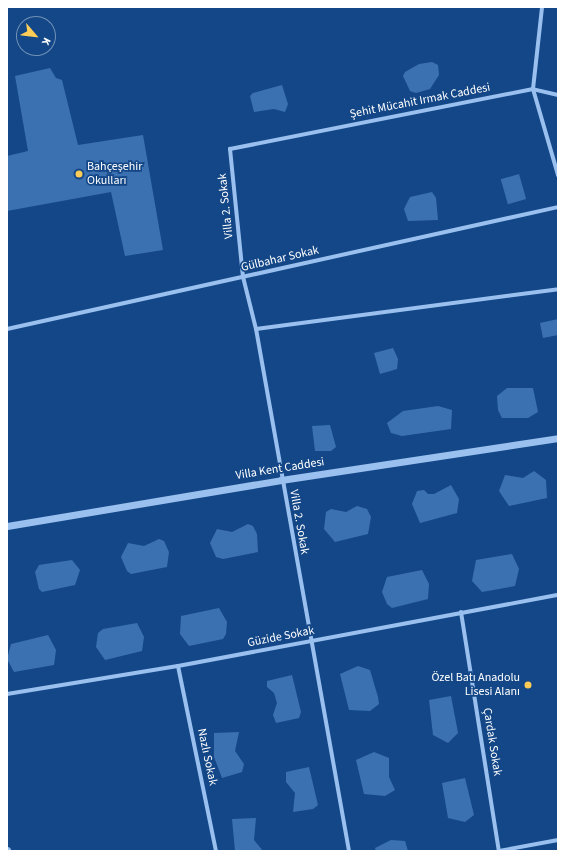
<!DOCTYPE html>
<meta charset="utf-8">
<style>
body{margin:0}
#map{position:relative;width:565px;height:858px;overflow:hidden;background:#144787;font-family:"Source Sans 3",sans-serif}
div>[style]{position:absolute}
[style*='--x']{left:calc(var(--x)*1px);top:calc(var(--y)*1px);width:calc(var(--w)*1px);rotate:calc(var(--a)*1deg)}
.building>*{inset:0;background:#3c71b1;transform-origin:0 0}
.minor>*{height:4px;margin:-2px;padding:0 2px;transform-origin:2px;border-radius:2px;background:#99c0ef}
.tertiary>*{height:7px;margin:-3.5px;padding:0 3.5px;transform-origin:3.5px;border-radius:3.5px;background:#99c0ef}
.dots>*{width:11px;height:11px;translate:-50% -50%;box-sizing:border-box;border:2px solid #144787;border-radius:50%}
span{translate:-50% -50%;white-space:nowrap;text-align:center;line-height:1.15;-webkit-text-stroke:3.5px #144787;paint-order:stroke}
.street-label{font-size:12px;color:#fff}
.poi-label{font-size:12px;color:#fff}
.left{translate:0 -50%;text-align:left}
.right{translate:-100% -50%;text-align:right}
.frame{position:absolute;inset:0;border:8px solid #fff;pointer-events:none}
.north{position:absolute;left:16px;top:16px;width:40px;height:40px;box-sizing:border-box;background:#144787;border:1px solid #7291b7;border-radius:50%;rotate:118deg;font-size:11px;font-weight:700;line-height:16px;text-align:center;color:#fff}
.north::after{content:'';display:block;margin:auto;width:14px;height:18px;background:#ffcd57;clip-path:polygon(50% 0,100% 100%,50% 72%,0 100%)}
</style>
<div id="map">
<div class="building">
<div style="clip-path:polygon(432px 62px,438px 65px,439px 75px,430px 89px,416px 93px,410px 91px,403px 76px,405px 72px,419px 64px)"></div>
<div style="clip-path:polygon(50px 68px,56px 78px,62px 80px,78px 145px,143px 135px,163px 250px,125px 256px,111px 192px,7px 211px,7px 156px,28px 151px,15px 76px)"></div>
<div style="clip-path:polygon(282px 85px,288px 104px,285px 112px,274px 109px,254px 112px,250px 96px,253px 93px)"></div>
<div style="left:519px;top:174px;width:26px;height:19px;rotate:74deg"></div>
<div style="clip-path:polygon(432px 192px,436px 198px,438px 220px,408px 221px,404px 209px,410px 197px)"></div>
<div style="clip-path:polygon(558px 319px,558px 335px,543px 338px,540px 323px)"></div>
<div style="clip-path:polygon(393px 348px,398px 359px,397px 369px,380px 374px,374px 353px)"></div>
<div style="clip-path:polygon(507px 388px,533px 388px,538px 412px,528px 418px,502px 418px,498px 410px,497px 396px)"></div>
<div style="clip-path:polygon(438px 406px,452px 410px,451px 429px,402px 436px,391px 433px,387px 423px,403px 411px)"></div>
<div style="clip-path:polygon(330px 425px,336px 447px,331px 451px,315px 451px,312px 426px)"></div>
<div style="clip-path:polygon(534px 471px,546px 480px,547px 498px,509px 506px,499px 491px,505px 475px,523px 478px)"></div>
<div style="clip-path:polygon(451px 485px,459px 499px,457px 513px,420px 523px,412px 504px,417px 491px,424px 490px,428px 494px,434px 494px)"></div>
<div style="clip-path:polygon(357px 506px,367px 509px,371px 517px,368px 534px,335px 542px,324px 529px,326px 512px,331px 509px,346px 512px)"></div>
<div style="clip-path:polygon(248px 524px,253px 526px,257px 534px,258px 552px,223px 559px,216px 557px,210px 543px,217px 529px,232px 532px)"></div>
<div style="clip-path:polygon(159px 539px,164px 541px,169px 552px,167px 567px,131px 574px,127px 571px,121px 557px,128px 543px,144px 546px)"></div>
<div style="clip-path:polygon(512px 554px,519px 569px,515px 586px,482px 592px,472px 581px,476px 560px)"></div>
<div style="clip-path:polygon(72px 560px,80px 570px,75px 585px,42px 592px,39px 589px,35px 572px,39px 565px)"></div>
<div style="clip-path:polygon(422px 570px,429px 584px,428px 599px,392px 608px,387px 604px,382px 592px,387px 577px)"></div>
<div style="clip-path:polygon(219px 608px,227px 622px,226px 634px,223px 639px,189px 646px,180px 634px,181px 616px)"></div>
<div style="clip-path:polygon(137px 623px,144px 637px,142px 651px,105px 660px,96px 647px,98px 633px,103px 629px)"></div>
<div style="clip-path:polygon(48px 635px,56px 650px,54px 665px,14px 672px,7px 659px,11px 644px)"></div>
<div style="clip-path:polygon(358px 666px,370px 670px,378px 697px,379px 704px,370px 711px,349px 710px,340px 674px)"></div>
<div style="clip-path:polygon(292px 675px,301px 712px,299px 718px,276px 723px,273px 715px,277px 703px,274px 693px,267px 687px,267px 681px)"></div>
<div style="clip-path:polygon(451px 696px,458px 733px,448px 743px,433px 735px,429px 700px)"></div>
<div style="clip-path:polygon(239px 732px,235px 751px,244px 764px,242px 772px,222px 778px,214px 757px,214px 733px)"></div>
<div style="clip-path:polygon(374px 752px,389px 758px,389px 777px,395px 790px,385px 796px,364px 794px,356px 760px)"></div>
<div style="clip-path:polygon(309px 767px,318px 805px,313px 809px,293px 812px,295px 793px,286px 782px,286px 772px)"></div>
<div style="clip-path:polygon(465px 778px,474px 815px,465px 822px,448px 818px,442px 783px)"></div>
<div style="clip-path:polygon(256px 818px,254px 840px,263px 851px,235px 851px,232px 819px)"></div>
<div style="clip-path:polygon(391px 840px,405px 841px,408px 851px,376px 851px,375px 848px)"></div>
</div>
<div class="minor">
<div style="--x:558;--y:95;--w:26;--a:-167"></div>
<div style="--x:533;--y:89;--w:90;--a:73.8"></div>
<div style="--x:7;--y:329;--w:564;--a:-12.48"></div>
<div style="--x:256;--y:329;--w:305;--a:-7.5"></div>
<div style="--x:461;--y:612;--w:242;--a:81"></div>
<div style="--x:178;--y:666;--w:189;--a:78.4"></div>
<div style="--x:7;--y:694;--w:173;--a:-9.3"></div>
<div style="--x:178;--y:666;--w:387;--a:-10.6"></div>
<div style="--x:349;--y:851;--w:530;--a:-100.1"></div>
<div style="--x:256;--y:329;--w:54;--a:-104"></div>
<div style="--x:243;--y:277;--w:129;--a:-95.8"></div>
<div style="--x:230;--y:149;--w:309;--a:-11.2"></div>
<div style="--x:533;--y:89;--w:82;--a:-83.7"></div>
<div style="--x:499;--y:851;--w:60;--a:-10.6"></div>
</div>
<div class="tertiary">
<div style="--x:7;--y:526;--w:278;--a:-9.5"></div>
<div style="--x:281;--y:480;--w:280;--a:-8.6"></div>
<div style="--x:7;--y:850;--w:1;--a:90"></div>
</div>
<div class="dots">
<div style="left:79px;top:174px;background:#ffcd57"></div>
<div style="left:528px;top:685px;background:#ffcd57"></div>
</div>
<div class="street-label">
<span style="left:420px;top:101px;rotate:-11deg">Şehit Mücahit Irmak Caddesi</span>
<span style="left:226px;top:206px;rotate:-96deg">Villa 2. Sokak</span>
<span style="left:280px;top:259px;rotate:-13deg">Gülbahar Sokak</span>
<span style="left:280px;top:469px;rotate:-9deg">Villa Kent Caddesi</span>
<span style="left:299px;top:522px;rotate:80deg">Villa 2. Sokak</span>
<span style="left:281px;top:637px;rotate:-11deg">Güzide Sokak</span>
<span style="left:492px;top:742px;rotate:81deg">Çardak Sokak</span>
<span style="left:207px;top:757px;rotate:78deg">Nazlı Sokak</span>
</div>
<div class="poi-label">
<span class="left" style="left:87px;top:174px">Bahçeşehir<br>Okulları</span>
<span class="right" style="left:520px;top:685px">Özel Batı Anadolu<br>Lisesi Alanı</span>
</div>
<div class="frame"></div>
<div class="north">K</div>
</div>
